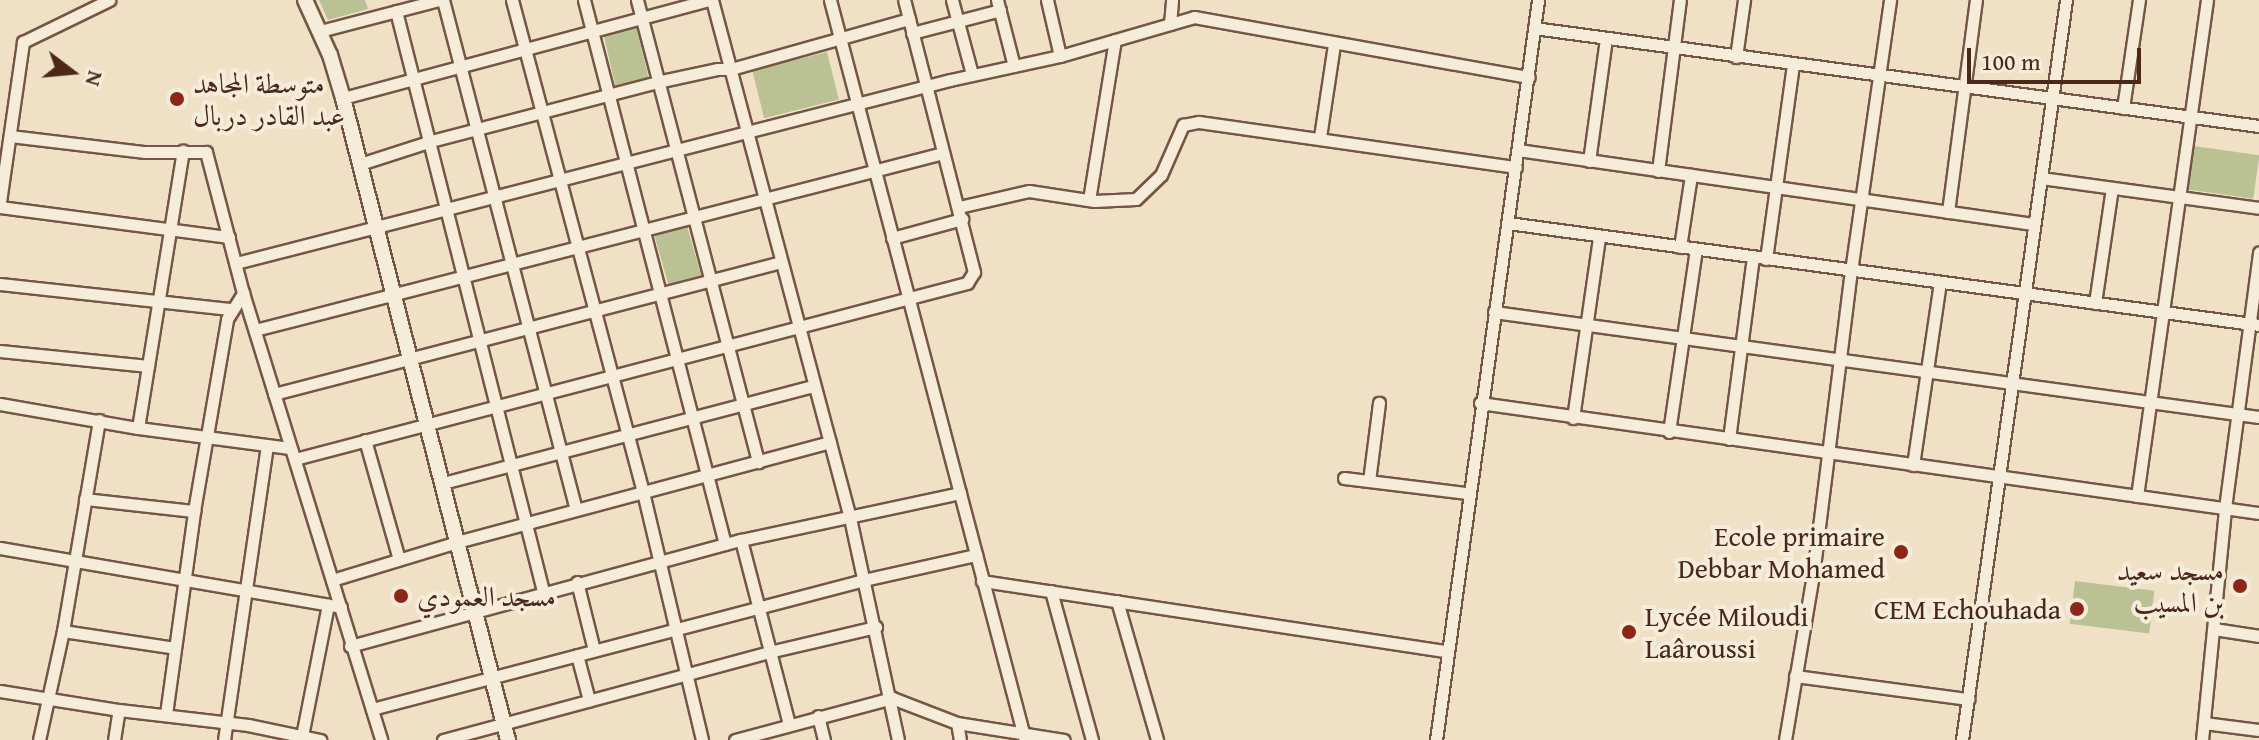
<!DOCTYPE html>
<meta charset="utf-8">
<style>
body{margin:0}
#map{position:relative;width:2259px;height:740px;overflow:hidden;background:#f0e1c6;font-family:"Gentium Book Plus",Amiri,serif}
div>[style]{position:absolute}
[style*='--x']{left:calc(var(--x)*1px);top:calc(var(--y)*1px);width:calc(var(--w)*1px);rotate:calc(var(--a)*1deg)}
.green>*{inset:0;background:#bac294;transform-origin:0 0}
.roads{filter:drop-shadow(2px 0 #745644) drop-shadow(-2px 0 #745644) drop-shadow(0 2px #745644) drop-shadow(0 -2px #745644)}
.minor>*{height:11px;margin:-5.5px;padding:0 5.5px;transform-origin:5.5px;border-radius:5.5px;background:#f5ecda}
.secondary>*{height:14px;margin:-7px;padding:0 7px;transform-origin:7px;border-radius:7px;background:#f5ecda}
.dots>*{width:22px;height:22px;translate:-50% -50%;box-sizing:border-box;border:4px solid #f5ecda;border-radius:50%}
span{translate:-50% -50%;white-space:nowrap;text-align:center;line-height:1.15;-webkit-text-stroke:8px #f5ecda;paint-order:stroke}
.poi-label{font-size:28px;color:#4b2819}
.left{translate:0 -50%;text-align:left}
.right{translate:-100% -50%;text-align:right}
.north{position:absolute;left:32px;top:32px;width:80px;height:80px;-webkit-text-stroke:6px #f5ecda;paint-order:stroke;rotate:106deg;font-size:22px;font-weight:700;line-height:32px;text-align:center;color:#4b2819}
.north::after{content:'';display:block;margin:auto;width:28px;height:36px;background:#4b2819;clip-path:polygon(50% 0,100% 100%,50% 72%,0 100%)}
.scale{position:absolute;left:1967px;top:48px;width:174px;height:36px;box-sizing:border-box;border:4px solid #4b2819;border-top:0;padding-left:10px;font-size:24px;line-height:28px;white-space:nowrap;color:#4b2819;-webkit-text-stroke:6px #f5ecda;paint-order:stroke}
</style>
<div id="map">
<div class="green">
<div style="clip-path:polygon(319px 0,365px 0,368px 9px,328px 20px)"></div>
<div style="left:637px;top:28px;width:51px;height:34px;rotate:77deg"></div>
<div style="left:827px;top:52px;width:49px;height:77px;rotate:76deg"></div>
<div style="left:2194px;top:146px;width:66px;height:44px;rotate:8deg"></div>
<div style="left:687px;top:226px;width:51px;height:34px;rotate:74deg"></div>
<div style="left:2075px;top:581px;width:80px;height:43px;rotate:7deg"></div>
</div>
<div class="roads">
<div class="minor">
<div style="--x:443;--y:0;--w:527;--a:75.38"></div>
<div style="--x:512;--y:0;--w:509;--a:75.09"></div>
<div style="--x:643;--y:492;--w:255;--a:76.6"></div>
<div style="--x:584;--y:0;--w:562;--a:75.47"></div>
<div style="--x:637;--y:0;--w:478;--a:75.3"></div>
<div style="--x:712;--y:0;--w:536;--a:75.08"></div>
<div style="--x:850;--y:518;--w:227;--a:77.8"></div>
<div style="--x:830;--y:0;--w:765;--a:75.24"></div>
<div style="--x:952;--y:0;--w:77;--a:74.9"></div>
<div style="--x:997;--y:0;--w:68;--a:75.6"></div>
<div style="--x:1047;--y:0;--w:57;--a:76.9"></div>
<div style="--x:396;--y:11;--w:598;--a:75.78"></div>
<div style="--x:1170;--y:24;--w:24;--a:-85"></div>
<div style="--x:1534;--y:28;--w:732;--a:7.7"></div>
<div style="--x:320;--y:31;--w:123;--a:-14.6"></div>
<div style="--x:912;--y:33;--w:91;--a:-14.6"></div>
<div style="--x:1736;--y:57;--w:58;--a:-82"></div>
<div style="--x:343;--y:98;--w:379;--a:-15"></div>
<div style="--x:2123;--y:108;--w:109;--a:-81.6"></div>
<div style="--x:10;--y:136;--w:136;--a:6.8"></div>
<div style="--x:145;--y:152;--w:61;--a:0"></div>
<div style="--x:206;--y:152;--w:146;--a:75.3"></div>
<div style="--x:243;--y:293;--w:468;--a:72.8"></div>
<div style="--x:1320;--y:137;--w:94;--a:-81.4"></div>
<div style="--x:1518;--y:150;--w:520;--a:8.18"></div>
<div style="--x:1589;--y:161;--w:123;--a:-82.1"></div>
<div style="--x:360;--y:164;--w:75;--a:-17.9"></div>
<div style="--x:431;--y:141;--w:234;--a:-14.6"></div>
<div style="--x:657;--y:82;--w:61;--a:-12.2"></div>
<div style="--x:717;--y:69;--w:14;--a:0"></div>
<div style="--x:731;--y:69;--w:185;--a:-15.7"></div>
<div style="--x:1658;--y:171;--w:172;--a:-82.7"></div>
<div style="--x:2041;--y:178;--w:220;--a:7.8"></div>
<div style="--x:1089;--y:200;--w:162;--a:-80.8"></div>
<div style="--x:0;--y:202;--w:162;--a:-81.8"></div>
<div style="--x:23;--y:42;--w:96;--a:-26"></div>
<div style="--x:0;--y:207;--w:231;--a:7.5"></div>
<div style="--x:959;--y:207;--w:72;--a:-12.9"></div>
<div style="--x:1029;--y:191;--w:66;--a:8.7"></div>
<div style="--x:1094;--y:201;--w:42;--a:-2.7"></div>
<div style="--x:1136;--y:199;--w:35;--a:-44"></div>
<div style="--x:1161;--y:175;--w:55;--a:-66.3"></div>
<div style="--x:1183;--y:125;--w:16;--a:-11"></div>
<div style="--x:1199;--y:122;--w:320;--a:8.1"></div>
<div style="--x:1948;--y:212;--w:214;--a:-82.5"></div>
<div style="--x:1508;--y:223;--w:758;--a:7.73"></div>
<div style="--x:892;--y:238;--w:73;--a:-15.2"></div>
<div style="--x:1680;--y:247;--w:73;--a:-81.3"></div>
<div style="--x:1766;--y:259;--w:196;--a:-82.1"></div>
<div style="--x:236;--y:263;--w:737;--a:-14.38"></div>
<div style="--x:950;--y:80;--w:113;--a:-12.3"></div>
<div style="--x:1060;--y:56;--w:140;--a:-16.2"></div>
<div style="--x:1194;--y:17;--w:340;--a:10.2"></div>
<div style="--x:0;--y:284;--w:231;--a:6.2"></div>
<div style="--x:2095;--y:303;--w:116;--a:-81.6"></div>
<div style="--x:1494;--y:312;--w:772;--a:7.82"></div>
<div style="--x:255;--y:330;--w:710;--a:-14.43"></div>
<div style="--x:0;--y:351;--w:149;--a:5.8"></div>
<div style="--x:274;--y:394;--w:524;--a:-14.59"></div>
<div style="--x:1480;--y:403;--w:787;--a:8.04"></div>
<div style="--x:0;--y:404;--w:140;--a:9.9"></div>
<div style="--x:138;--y:428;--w:153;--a:7.5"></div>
<div style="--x:1573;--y:418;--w:183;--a:-81.8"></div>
<div style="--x:138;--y:428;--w:281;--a:-80.8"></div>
<div style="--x:1669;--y:432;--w:184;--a:-81.6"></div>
<div style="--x:1729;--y:439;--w:184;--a:-82.5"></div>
<div style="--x:365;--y:440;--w:124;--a:74.1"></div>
<div style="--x:295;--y:459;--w:695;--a:-14.68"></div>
<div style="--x:967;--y:283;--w:13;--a:-58"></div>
<div style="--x:974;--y:272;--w:281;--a:-104.4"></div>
<div style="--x:1913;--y:465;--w:184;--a:-81.6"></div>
<div style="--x:1344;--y:478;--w:124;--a:7"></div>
<div style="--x:1369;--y:481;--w:79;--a:-82.7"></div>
<div style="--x:443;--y:483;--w:383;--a:-14.7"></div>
<div style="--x:2137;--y:496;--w:501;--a:-81.97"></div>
<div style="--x:85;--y:499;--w:110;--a:6.3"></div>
<div style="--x:741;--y:540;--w:190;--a:75.4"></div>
<div style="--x:0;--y:548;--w:346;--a:9.8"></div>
<div style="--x:332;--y:580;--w:131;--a:-16.9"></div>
<div style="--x:457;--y:542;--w:386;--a:-15"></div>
<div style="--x:982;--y:581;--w:469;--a:8.6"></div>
<div style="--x:577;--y:582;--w:70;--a:76"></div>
<div style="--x:1051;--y:591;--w:155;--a:74.6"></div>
<div style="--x:1117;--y:601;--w:145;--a:73.9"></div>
<div style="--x:2214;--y:629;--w:46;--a:8.8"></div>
<div style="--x:63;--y:631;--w:113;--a:8.6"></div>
<div style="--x:350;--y:646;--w:405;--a:-15.2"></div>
<div style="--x:741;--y:540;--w:224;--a:-12.1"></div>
<div style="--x:577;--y:655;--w:47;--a:75.1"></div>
<div style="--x:1795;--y:676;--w:175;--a:7.6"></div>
<div style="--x:0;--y:691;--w:121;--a:9.1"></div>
<div style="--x:119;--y:710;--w:130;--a:6.6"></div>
<div style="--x:248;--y:725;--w:74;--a:11.8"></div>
<div style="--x:372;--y:709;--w:509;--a:-14.69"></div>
<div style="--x:864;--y:580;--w:115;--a:-12.6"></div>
<div style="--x:166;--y:714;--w:205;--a:-82.1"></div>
<div style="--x:194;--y:511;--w:195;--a:-80.2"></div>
<div style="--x:227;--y:319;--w:31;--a:-58"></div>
<div style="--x:818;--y:716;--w:25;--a:76"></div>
<div style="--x:957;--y:723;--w:17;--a:80"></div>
<div style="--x:2204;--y:723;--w:55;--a:7.3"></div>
<div style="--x:302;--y:736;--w:134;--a:-78.8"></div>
<div style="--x:39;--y:740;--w:112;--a:-77.6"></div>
<div style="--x:63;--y:631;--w:214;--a:-80.3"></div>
<div style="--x:114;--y:740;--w:30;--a:-81"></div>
<div style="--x:224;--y:740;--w:297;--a:-81.7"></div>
<div style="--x:443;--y:740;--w:338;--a:-15.1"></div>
<div style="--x:769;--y:652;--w:110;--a:-13.2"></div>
<div style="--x:735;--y:740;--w:163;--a:-15"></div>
<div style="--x:892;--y:698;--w:70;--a:21"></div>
<div style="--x:957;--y:723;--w:108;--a:9"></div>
<div style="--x:1436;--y:740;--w:747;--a:-82.15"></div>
<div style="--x:1785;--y:740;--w:167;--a:-80.4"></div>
<div style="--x:1813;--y:575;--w:306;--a:-82.9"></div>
<div style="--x:1851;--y:271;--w:274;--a:-81.8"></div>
<div style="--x:1962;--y:740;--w:747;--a:-82"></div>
<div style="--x:2202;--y:740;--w:233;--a:-84.3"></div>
<div style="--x:2225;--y:508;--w:258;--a:-82.4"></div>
</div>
<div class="secondary">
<div style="--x:305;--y:0;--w:60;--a:65.6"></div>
<div style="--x:330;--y:55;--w:45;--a:73.2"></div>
<div style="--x:343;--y:98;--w:663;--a:75.59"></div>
</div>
</div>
<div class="dots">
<div style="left:177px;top:99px;background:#8f2418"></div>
<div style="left:1901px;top:552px;background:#8f2418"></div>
<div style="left:2240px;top:586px;background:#8f2418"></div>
<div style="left:401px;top:596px;background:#8f2418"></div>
<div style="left:2077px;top:609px;background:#8f2418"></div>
<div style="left:1629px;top:632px;background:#8f2418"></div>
</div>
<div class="poi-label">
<span class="left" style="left:193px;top:99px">متوسطة المجاهد<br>عبد القادر دربال</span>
<span class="right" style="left:1885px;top:552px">Ecole primaire<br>Debbar Mohamed</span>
<span class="right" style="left:2224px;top:586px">مسجد سعيد<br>بن المسيب</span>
<span class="left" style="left:417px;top:596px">مسجد العمودي</span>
<span class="right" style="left:2061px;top:609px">CEM Echouhada</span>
<span class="left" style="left:1645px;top:632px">Lycée Miloudi<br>Laâroussi</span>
</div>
<div class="north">N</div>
<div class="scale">100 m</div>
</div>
